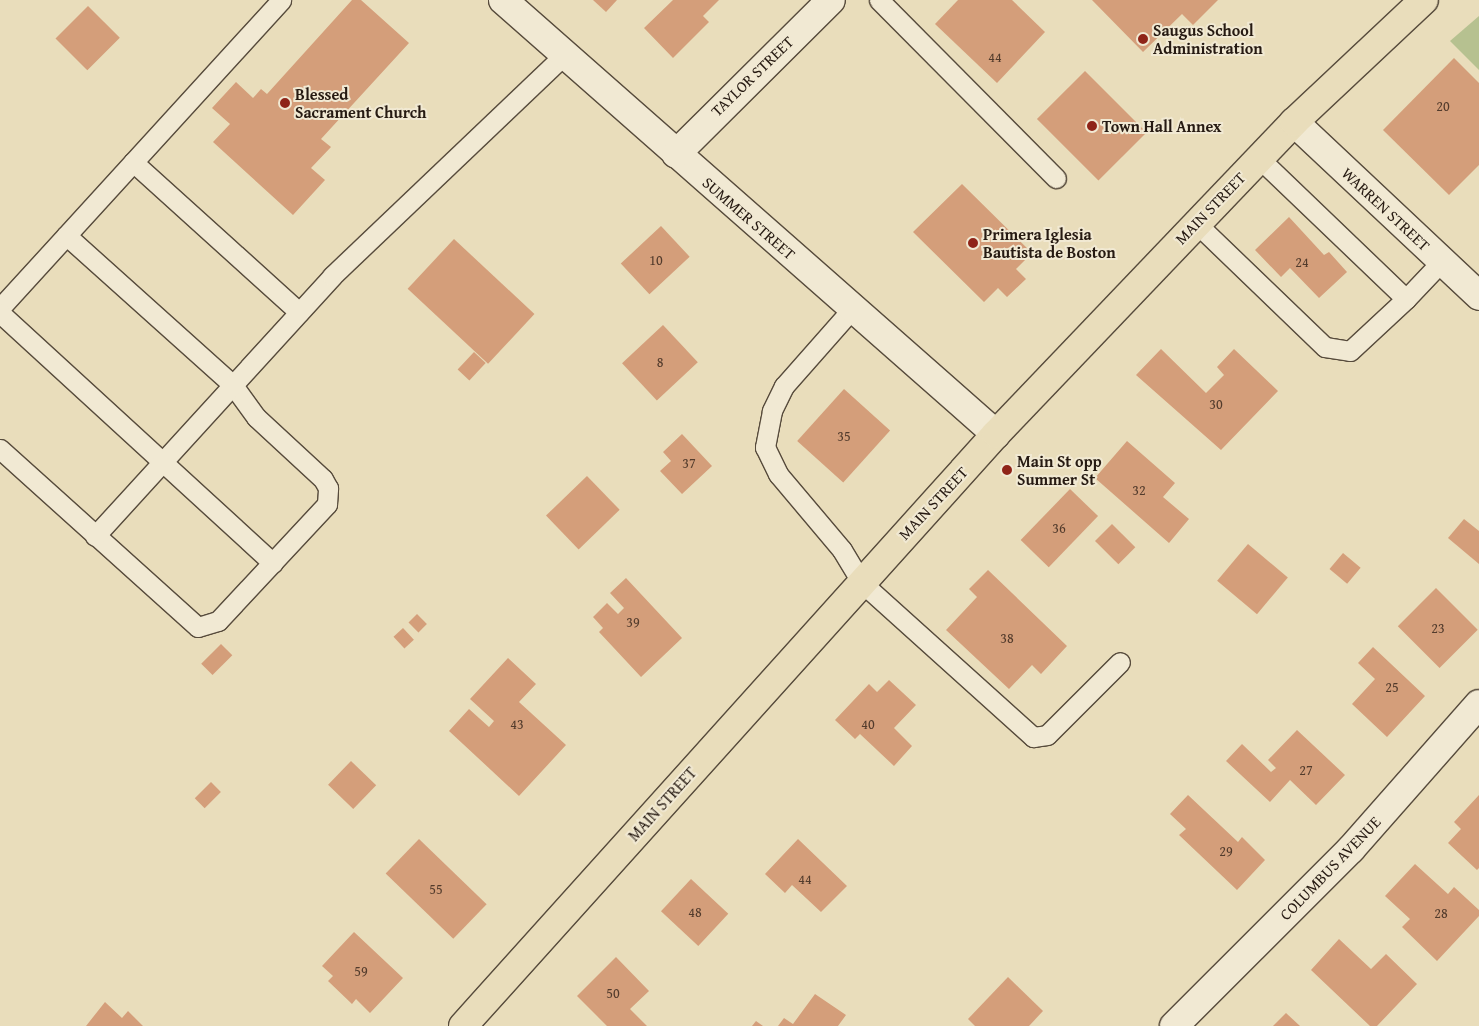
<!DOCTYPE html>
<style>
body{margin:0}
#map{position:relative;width:1479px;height:1026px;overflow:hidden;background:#e9ddbb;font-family:"Gentium Book Plus",serif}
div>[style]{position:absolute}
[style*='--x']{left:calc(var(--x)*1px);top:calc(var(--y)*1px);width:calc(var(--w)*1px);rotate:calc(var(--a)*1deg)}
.green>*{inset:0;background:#b6c190}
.building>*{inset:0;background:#d49e7a;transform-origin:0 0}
.roads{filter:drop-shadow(1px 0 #574b3c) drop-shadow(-1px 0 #574b3c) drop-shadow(0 1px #574b3c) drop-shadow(0 -1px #574b3c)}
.lane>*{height:19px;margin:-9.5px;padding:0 9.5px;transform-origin:9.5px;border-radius:9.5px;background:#f1e9d3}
.street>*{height:28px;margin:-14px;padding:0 14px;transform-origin:14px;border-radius:14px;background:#f1e9d3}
.primary>*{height:28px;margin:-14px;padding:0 14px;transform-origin:14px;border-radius:14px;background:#e9ddbb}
.dots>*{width:14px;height:14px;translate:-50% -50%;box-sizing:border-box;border:2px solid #f1e9d3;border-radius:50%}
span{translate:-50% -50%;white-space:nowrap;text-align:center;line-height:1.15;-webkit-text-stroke:4px #f1e9d3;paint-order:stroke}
.number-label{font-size:14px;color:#523b2c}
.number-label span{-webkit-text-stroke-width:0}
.poi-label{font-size:16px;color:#261a12;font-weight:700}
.left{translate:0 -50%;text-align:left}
.street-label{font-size:16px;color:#261a12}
</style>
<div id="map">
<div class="green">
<div style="clip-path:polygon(1479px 16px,1479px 70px,1450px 41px)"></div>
</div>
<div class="building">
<div style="clip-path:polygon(352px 0,361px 0,409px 43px,321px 139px,331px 147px,311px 168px,325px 180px,293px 215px,213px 142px,230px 124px,212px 108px,236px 82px,253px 98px,261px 89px,267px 94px)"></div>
<div style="clip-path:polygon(593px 0,617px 0,606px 12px)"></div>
<div style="clip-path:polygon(673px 0,719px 0,703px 16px,709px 22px,673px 58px,644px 28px)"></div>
<div style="clip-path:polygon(958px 0,1012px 0,1045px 32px,997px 83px,935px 24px)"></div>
<div style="clip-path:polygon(1092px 0,1218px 0,1193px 25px,1182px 14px,1143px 52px)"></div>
<div style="left:88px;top:6px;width:45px;height:46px;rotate:45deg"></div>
<div style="clip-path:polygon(1454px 58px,1479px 83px,1479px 165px,1449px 195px,1383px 130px)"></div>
<div style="left:1085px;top:71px;width:87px;height:68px;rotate:45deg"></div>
<div style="clip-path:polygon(962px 184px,1032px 253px,1016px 269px,1026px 279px,1007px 297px,998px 288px,984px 302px,913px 232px)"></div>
<div style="clip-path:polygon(1289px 217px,1324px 255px,1329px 252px,1347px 272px,1319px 298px,1290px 268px,1281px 277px,1255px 250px)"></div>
<div style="left:661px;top:226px;width:42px;height:55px;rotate:47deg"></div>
<div style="left:454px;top:239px;width:110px;height:68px;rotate:43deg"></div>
<div style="left:663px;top:325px;width:51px;height:56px;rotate:47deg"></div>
<div style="clip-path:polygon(1161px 349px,1206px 393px,1224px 375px,1217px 367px,1234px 349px,1278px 391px,1221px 450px,1136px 375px)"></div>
<div style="left:474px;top:352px;width:16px;height:24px;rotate:43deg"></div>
<div style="left:844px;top:389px;width:62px;height:70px;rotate:42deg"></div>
<div style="clip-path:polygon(682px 434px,712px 466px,682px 494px,660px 471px,671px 461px,663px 452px)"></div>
<div style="clip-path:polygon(1127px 441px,1175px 483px,1163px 497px,1189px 519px,1169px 543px,1095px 478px)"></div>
<div style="left:587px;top:476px;width:47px;height:57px;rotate:46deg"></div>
<div style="left:1070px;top:489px;width:39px;height:71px;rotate:44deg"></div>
<div style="clip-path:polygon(1464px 519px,1479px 531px,1479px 564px,1448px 538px)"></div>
<div style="left:1112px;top:524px;width:33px;height:24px;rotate:45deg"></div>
<div style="left:1248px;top:544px;width:52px;height:48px;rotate:40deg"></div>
<div style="left:1343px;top:553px;width:23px;height:21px;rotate:40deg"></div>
<div style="clip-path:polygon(988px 570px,1067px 646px,1041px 674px,1032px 665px,1009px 689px,946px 630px,977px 597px,969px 589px)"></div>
<div style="clip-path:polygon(626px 578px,682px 638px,641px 677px,599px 632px,603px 628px,593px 617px,607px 603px,618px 614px,624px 608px,610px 593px)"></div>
<div style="left:1436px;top:588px;width:59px;height:54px;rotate:45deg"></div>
<div style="left:417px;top:614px;width:14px;height:12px;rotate:45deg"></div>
<div style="left:403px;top:628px;width:16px;height:13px;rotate:47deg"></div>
<div style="left:221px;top:644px;width:16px;height:28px;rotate:45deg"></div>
<div style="clip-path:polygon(1373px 647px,1425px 696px,1387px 737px,1352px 704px,1375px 679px,1358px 663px)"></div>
<div style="clip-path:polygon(508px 658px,536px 684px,519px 702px,566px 745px,519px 796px,449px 731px,469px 709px,489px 727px,494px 721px,470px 699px)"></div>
<div style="clip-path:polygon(889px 680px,916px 705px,894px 728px,912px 746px,894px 766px,860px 734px,855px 739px,835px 720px,869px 684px,877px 692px)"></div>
<div style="clip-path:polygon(1297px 730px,1345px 775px,1316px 805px,1290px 780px,1270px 802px,1226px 761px,1242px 744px,1271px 772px,1276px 768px,1268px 760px)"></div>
<div style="left:351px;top:761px;width:35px;height:33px;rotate:44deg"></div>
<div style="left:211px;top:782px;width:14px;height:23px;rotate:45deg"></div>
<div style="clip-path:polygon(1188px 795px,1238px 842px,1242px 837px,1265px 860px,1237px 890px,1179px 835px,1186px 829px,1170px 814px)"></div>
<div style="clip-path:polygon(1479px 795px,1479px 868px,1477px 870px,1448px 843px,1461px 829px,1454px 822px)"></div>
<div style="left:419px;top:839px;width:94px;height:48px;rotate:44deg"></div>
<div style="clip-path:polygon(798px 839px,847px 886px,821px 912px,792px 885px,785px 893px,765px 874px)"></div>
<div style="clip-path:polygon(1415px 864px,1448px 894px,1454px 887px,1479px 910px,1479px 916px,1437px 961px,1402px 927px,1410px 919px,1385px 896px)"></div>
<div style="left:691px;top:879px;width:51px;height:44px;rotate:43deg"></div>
<div style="clip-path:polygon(354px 932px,403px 978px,370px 1013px,356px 999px,352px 1004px,328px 981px,333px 976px,322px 966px)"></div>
<div style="clip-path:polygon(1339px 939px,1371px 969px,1386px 954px,1417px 984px,1377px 1026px,1370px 1026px,1311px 970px)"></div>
<div style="clip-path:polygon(616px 957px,649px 991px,630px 1009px,647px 1026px,607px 1026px,577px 996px)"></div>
<div style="clip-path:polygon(1008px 977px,1043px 1011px,1029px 1026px,975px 1026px,968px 1019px)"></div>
<div style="clip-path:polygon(815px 994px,846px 1015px,838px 1026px,778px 1026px,784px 1018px,793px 1024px)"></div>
<div style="clip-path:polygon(105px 1002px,122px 1018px,128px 1011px,143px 1026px,86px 1026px)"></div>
<div style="clip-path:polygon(1286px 1013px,1300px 1026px,1273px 1026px)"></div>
<div style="clip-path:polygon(756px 1021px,763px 1026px,752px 1026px)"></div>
</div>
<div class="roads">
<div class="lane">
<div style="--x:879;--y:0;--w:251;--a:45.2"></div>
<div style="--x:133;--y:162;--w:224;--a:42.1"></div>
<div style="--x:1196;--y:223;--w:179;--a:43.9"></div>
<div style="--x:1325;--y:347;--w:25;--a:9"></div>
<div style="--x:1350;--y:351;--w:76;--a:-42.9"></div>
<div style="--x:1406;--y:299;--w:204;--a:-136.2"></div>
<div style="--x:1406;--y:299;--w:52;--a:-46.5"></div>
<div style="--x:0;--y:308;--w:417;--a:-47.6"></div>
<div style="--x:852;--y:309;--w:103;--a:131.4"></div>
<div style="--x:784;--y:386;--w:28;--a:116"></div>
<div style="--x:772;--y:411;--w:37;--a:101"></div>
<div style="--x:765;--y:447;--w:30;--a:64"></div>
<div style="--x:778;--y:474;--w:99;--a:49.9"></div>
<div style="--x:842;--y:550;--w:37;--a:59"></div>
<div style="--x:861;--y:582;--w:232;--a:42"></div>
<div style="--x:1033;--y:737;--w:14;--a:-8"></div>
<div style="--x:1047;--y:735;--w:103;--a:-45"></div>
<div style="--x:0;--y:313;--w:370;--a:42.5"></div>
<div style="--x:0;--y:449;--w:266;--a:42"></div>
<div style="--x:198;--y:627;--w:21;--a:-17"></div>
<div style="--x:218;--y:621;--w:160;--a:-47"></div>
<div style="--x:327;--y:504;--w:16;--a:-86"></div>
<div style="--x:328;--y:488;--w:10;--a:-119"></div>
<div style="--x:323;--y:479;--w:91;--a:-137.2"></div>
<div style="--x:256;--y:417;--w:39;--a:-126"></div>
<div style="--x:233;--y:385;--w:224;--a:-138.1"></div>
<div style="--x:95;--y:536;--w:352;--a:-47.6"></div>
<div style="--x:332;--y:276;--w:322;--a:-43.6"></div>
</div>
<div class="street">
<div style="--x:503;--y:0;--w:657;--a:41.36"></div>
<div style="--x:1294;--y:122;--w:254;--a:43.2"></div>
<div style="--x:676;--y:154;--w:218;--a:-44.8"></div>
<div style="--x:1174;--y:1026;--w:250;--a:-45"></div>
<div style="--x:1351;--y:849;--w:193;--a:-48.6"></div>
</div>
<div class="primary">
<div style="--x:463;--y:1026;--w:797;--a:-48"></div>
<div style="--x:996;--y:434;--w:431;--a:-46.3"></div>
<div style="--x:1294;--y:122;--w:178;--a:-43.2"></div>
</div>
</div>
<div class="dots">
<div style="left:1143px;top:39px;background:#8f2418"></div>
<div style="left:285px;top:103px;background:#8f2418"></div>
<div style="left:1092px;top:126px;background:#8f2418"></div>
<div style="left:973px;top:243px;background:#8f2418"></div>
<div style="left:1007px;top:470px;background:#8f2418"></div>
</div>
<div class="number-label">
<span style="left:995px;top:57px">44</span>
<span style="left:1443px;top:106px">20</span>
<span style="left:656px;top:260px">10</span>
<span style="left:1302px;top:262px">24</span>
<span style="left:660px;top:362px">8</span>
<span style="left:1216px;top:404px">30</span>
<span style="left:844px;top:436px">35</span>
<span style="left:689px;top:463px">37</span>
<span style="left:1139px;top:490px">32</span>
<span style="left:1059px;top:528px">36</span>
<span style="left:633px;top:622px">39</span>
<span style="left:1438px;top:628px">23</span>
<span style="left:1007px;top:638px">38</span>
<span style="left:1392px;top:687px">25</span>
<span style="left:517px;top:724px">43</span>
<span style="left:868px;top:724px">40</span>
<span style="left:1306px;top:770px">27</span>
<span style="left:1226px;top:851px">29</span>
<span style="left:805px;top:879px">44</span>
<span style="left:436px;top:889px">55</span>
<span style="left:695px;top:912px">48</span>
<span style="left:1441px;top:913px">28</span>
<span style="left:361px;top:971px">59</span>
<span style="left:613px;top:993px">50</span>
</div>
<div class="poi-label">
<span class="left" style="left:1153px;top:39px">Saugus School<br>Administration</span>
<span class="left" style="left:295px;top:103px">Blessed<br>Sacrament Church</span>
<span class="left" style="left:1102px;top:126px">Town Hall Annex</span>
<span class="left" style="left:983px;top:243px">Primera Iglesia<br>Bautista de Boston</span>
<span class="left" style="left:1017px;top:470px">Main St opp<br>Summer St</span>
</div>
<div class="street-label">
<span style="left:752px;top:76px;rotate:-44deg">TAYLOR STREET</span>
<span style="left:1210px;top:208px;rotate:-46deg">MAIN STREET</span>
<span style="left:1386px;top:209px;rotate:43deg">WARREN STREET</span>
<span style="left:749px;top:218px;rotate:41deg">SUMMER STREET</span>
<span style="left:933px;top:503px;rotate:-47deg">MAIN STREET</span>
<span style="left:662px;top:804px;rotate:-48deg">MAIN STREET</span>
<span style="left:1330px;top:868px;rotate:-46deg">COLUMBUS AVENUE</span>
</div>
</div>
